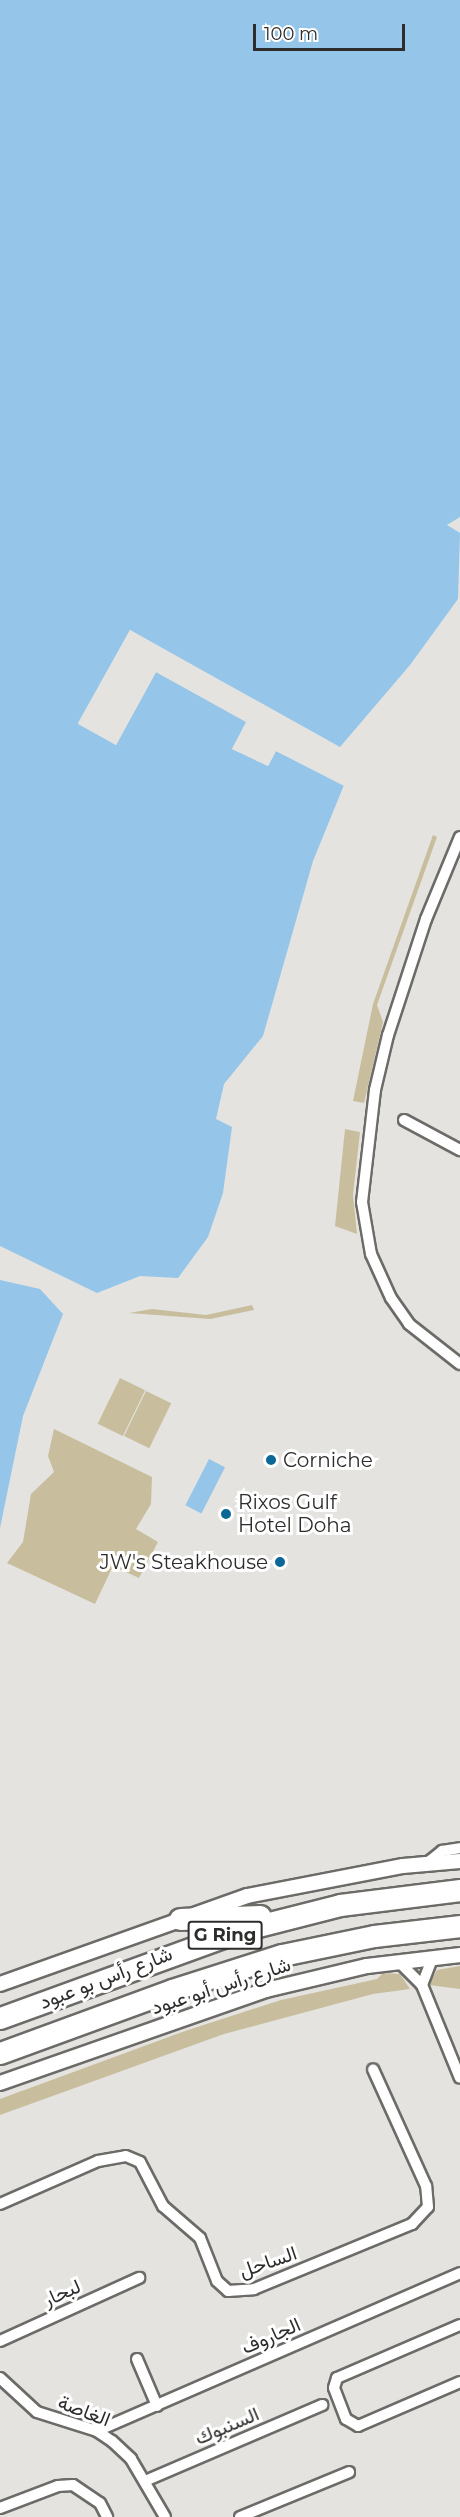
<!DOCTYPE html>
<meta charset="utf-8">
<style>
body{margin:0}
#map{position:relative;width:460px;height:2517px;overflow:hidden;background:#e4e3e0;font-family:Montserrat,Vazirmatn,sans-serif}
div>[style]{position:absolute}
[style*='--x']{left:calc(var(--x)*1px);top:calc(var(--y)*1px);width:calc(var(--w)*1px);rotate:calc(var(--a)*1deg)}
.green>*{inset:0;background:#c8be9d;transform-origin:0 0}
.water>*{inset:0;background:#95c6e9;transform-origin:0 0}
.pier>*{inset:0;background:#e4e3e0}
.roads{filter:drop-shadow(2px 0 #6c6b68) drop-shadow(-2px 0 #6c6b68) drop-shadow(0 2px #6c6b68) drop-shadow(0 -2px #6c6b68)}
.minor>*{height:10px;margin:-5px;padding:0 5px;transform-origin:5px;border-radius:5px;background:#fff}
.tertiary>*{height:14px;margin:-7px;padding:0 7px;transform-origin:7px;border-radius:7px;background:#fff}
.motorway>*{height:21px;margin:-10.5px;padding:0 10.5px;transform-origin:10.5px;border-radius:10.5px;background:#fff}
.dots>*{width:16px;height:16px;translate:-50% -50%;box-sizing:border-box;border:3px solid #fff;border-radius:50%}
span{translate:-50% -50%;white-space:nowrap;text-align:center;line-height:1.15;-webkit-text-stroke:6px #fff;paint-order:stroke}
.shield-label span{padding:2px 4px;background:#fff;border:2px solid;border-radius:4px;-webkit-text-stroke-width:0}
.shield-label{font-size:18px;color:#2e2d2c;font-weight:700}
.poi-label{font-size:20px;color:#2e2d2c}
.left{translate:0 -50%;text-align:left}
.right{translate:-100% -50%;text-align:right}
.street-label{font-size:20px;color:#2e2d2c}
.scale{position:absolute;left:253px;top:24px;width:152px;height:27px;box-sizing:border-box;border:3px solid #2e2d2c;border-top:0;padding-left:8px;font-size:18px;line-height:21px;white-space:nowrap;color:#2e2d2c;-webkit-text-stroke:4px #fff;paint-order:stroke}
</style>
<div id="map">
<div class="green">
<div style="clip-path:polygon(433px 835px,437px 837px,377px 1005px,383px 1022px,364px 1103px,353px 1101px,373px 1004px)"></div>
<div style="clip-path:polygon(345px 1129px,360px 1132px,353px 1195px,357px 1234px,335px 1226px)"></div>
<div style="clip-path:polygon(252px 1305px,254px 1310px,210px 1319px,129px 1313px,152px 1309px,206px 1315px)"></div>
<div style="left:120px;top:1378px;width:28px;height:51px;rotate:26deg"></div>
<div style="left:146px;top:1391px;width:28px;height:50px;rotate:26deg"></div>
<div style="clip-path:polygon(54px 1429px,152px 1477px,151px 1504px,136px 1529px,158px 1542px,139px 1578px,113px 1566px,95px 1604px,7px 1563px,23px 1542px,31px 1494px,54px 1472px,48px 1456px)"></div>
<div style="clip-path:polygon(460px 1966px,460px 1989px,429px 1985px,437px 1970px)"></div>
<div style="clip-path:polygon(383px 1973px,400px 1974px,410px 1989px,373px 1994px,224px 2034px,0 2115px,0 2099px,185px 2031px,281px 2000px,377px 1979px)"></div>
</div>
<div class="water">
<div style="clip-path:polygon(0 0,460px 0,460px 517px,447px 525px,460px 533px,458px 599px,410px 665px,340px 747px,130px 630px,78px 723px,116px 745px,156px 672px,247px 722px,232px 749px,268px 766px,276px 751px,344px 785px,313px 861px,263px 1036px,224px 1084px,216px 1119px,232px 1127px,223px 1193px,208px 1237px,178px 1278px,140px 1276px,97px 1293px,0 1246px)"></div>
<div style="clip-path:polygon(0 1280px,40px 1289px,63px 1314px,23px 1416px,0 1528px)"></div>
<div style="left:209px;top:1459px;width:18px;height:52px;rotate:27deg"></div>
</div>
<div class="pier">
<div style="clip-path:polygon(130px 630px,339px 750px,131px 634px,82px 723px,115px 741px,156px 669px,249px 720px,236px 747px,266px 762px,277px 748px,345px 782px,346px 787px,276px 751px,268px 766px,232px 749px,246px 722px,156px 672px,116px 745px,78px 724px)"></div>
</div>
<div class="roads">
<div class="minor">
<div style="--x:460;--y:837;--w:89;--a:112.5"></div>
<div style="--x:426;--y:919;--w:122;--a:108.1"></div>
<div style="--x:388;--y:1035;--w:57;--a:103.3"></div>
<div style="--x:375;--y:1090;--w:113;--a:96.6"></div>
<div style="--x:362;--y:1202;--w:53;--a:80.2"></div>
<div style="--x:371;--y:1254;--w:48;--a:65.6"></div>
<div style="--x:391;--y:1298;--w:32;--a:55"></div>
<div style="--x:409;--y:1324;--w:65;--a:38.1"></div>
<div style="--x:404;--y:1120;--w:64;--a:28.2"></div>
<div style="--x:426;--y:1864;--w:21;--a:-39"></div>
<div style="--x:442;--y:1851;--w:18;--a:-9"></div>
<div style="--x:398;--y:1961;--w:34;--a:45"></div>
<div style="--x:422;--y:1985;--w:100;--a:67.8"></div>
<div style="--x:422;--y:1985;--w:30;--a:-69"></div>
<div style="--x:0;--y:2204;--w:107;--a:-23.7"></div>
<div style="--x:98;--y:2161;--w:28;--a:-10"></div>
<div style="--x:126;--y:2156;--w:15;--a:23"></div>
<div style="--x:140;--y:2162;--w:50;--a:62.4"></div>
<div style="--x:163;--y:2206;--w:49;--a:40.9"></div>
<div style="--x:200;--y:2238;--w:46;--a:68.4"></div>
<div style="--x:217;--y:2281;--w:15;--a:42"></div>
<div style="--x:228;--y:2291;--w:26;--a:-4"></div>
<div style="--x:254;--y:2289;--w:171;--a:-22.4"></div>
<div style="--x:412;--y:2224;--w:23;--a:-47"></div>
<div style="--x:428;--y:2207;--w:21;--a:-95"></div>
<div style="--x:426;--y:2186;--w:128;--a:-114.4"></div>
<div style="--x:460;--y:2325;--w:134;--a:156.7"></div>
<div style="--x:337;--y:2378;--w:10;--a:107"></div>
<div style="--x:334;--y:2388;--w:33;--a:69"></div>
<div style="--x:346;--y:2419;--w:14;--a:30"></div>
<div style="--x:358;--y:2426;--w:111;--a:-23.3"></div>
<div style="--x:0;--y:2341;--w:153;--a:-24.4"></div>
<div style="--x:137;--y:2359;--w:51;--a:66.9"></div>
<div style="--x:0;--y:2378;--w:50;--a:42.6"></div>
<div style="--x:37;--y:2412;--w:63;--a:17.6"></div>
<div style="--x:97;--y:2431;--w:18;--a:34"></div>
<div style="--x:112;--y:2441;--w:26;--a:43"></div>
<div style="--x:131;--y:2459;--w:67;--a:59.6"></div>
<div style="--x:97;--y:2431;--w:396;--a:-23.5"></div>
<div style="--x:145;--y:2481;--w:193;--a:-23.2"></div>
<div style="--x:0;--y:2508;--w:62;--a:-20.8"></div>
<div style="--x:58;--y:2486;--w:15;--a:-4"></div>
<div style="--x:73;--y:2485;--w:32;--a:34"></div>
<div style="--x:100;--y:2503;--w:16;--a:63"></div>
<div style="--x:240;--y:2517;--w:118;--a:-22.4"></div>
</div>
<div class="tertiary">
<div style="--x:0;--y:1984;--w:262;--a:-19.6"></div>
<div style="--x:247;--y:1896;--w:159;--a:-10.9"></div>
<div style="--x:403;--y:1866;--w:57;--a:-5"></div>
<div style="--x:0;--y:2083;--w:282;--a:-19.3"></div>
<div style="--x:266;--y:1990;--w:104;--a:-13.4"></div>
<div style="--x:367;--y:1966;--w:94;--a:-6.7"></div>
</div>
<div class="motorway">
<div style="--x:180;--y:1919;--w:80;--a:-2.1"></div>
<div style="--x:0;--y:2018;--w:258;--a:-20"></div>
<div style="--x:242;--y:1930;--w:101;--a:-14.3"></div>
<div style="--x:340;--y:1905;--w:121;--a:-7.1"></div>
<div style="--x:0;--y:2053;--w:183;--a:-20.1"></div>
<div style="--x:172;--y:1990;--w:115;--a:-17.7"></div>
<div style="--x:282;--y:1955;--w:94;--a:-11.7"></div>
<div style="--x:374;--y:1936;--w:87;--a:-6.6"></div>
</div>
</div>
<div class="dots">
<div style="left:271px;top:1460px;background:#0b6797"></div>
<div style="left:226px;top:1514px;background:#0b6797"></div>
<div style="left:280px;top:1562px;background:#0b6797"></div>
</div>
<div class="shield-label">
<span style="left:225px;top:1935px">G Ring</span>
</div>
<div class="poi-label">
<span class="left" style="left:283px;top:1460px">Corniche</span>
<span class="left" style="left:238px;top:1514px">Rixos Gulf<br>Hotel Doha</span>
<span class="right" style="left:268px;top:1562px">JW's Steakhouse</span>
</div>
<div class="street-label">
<span style="left:106px;top:1978px;rotate:-21deg">شارع رأس بو عبود</span>
<span style="left:221px;top:1986px;rotate:-18deg">شارع رأس أبو عبود</span>
<span style="left:268px;top:2262px;rotate:-19deg">الساحل</span>
<span style="left:62px;top:2293px;rotate:-24deg">لبحار</span>
<span style="left:271px;top:2336px;rotate:-24deg">الجاروف</span>
<span style="left:84px;top:2411px;rotate:21deg">الغاصة</span>
<span style="left:227px;top:2426px;rotate:-23deg">السنبوك</span>
</div>
<div class="scale">100 m</div>
</div>
